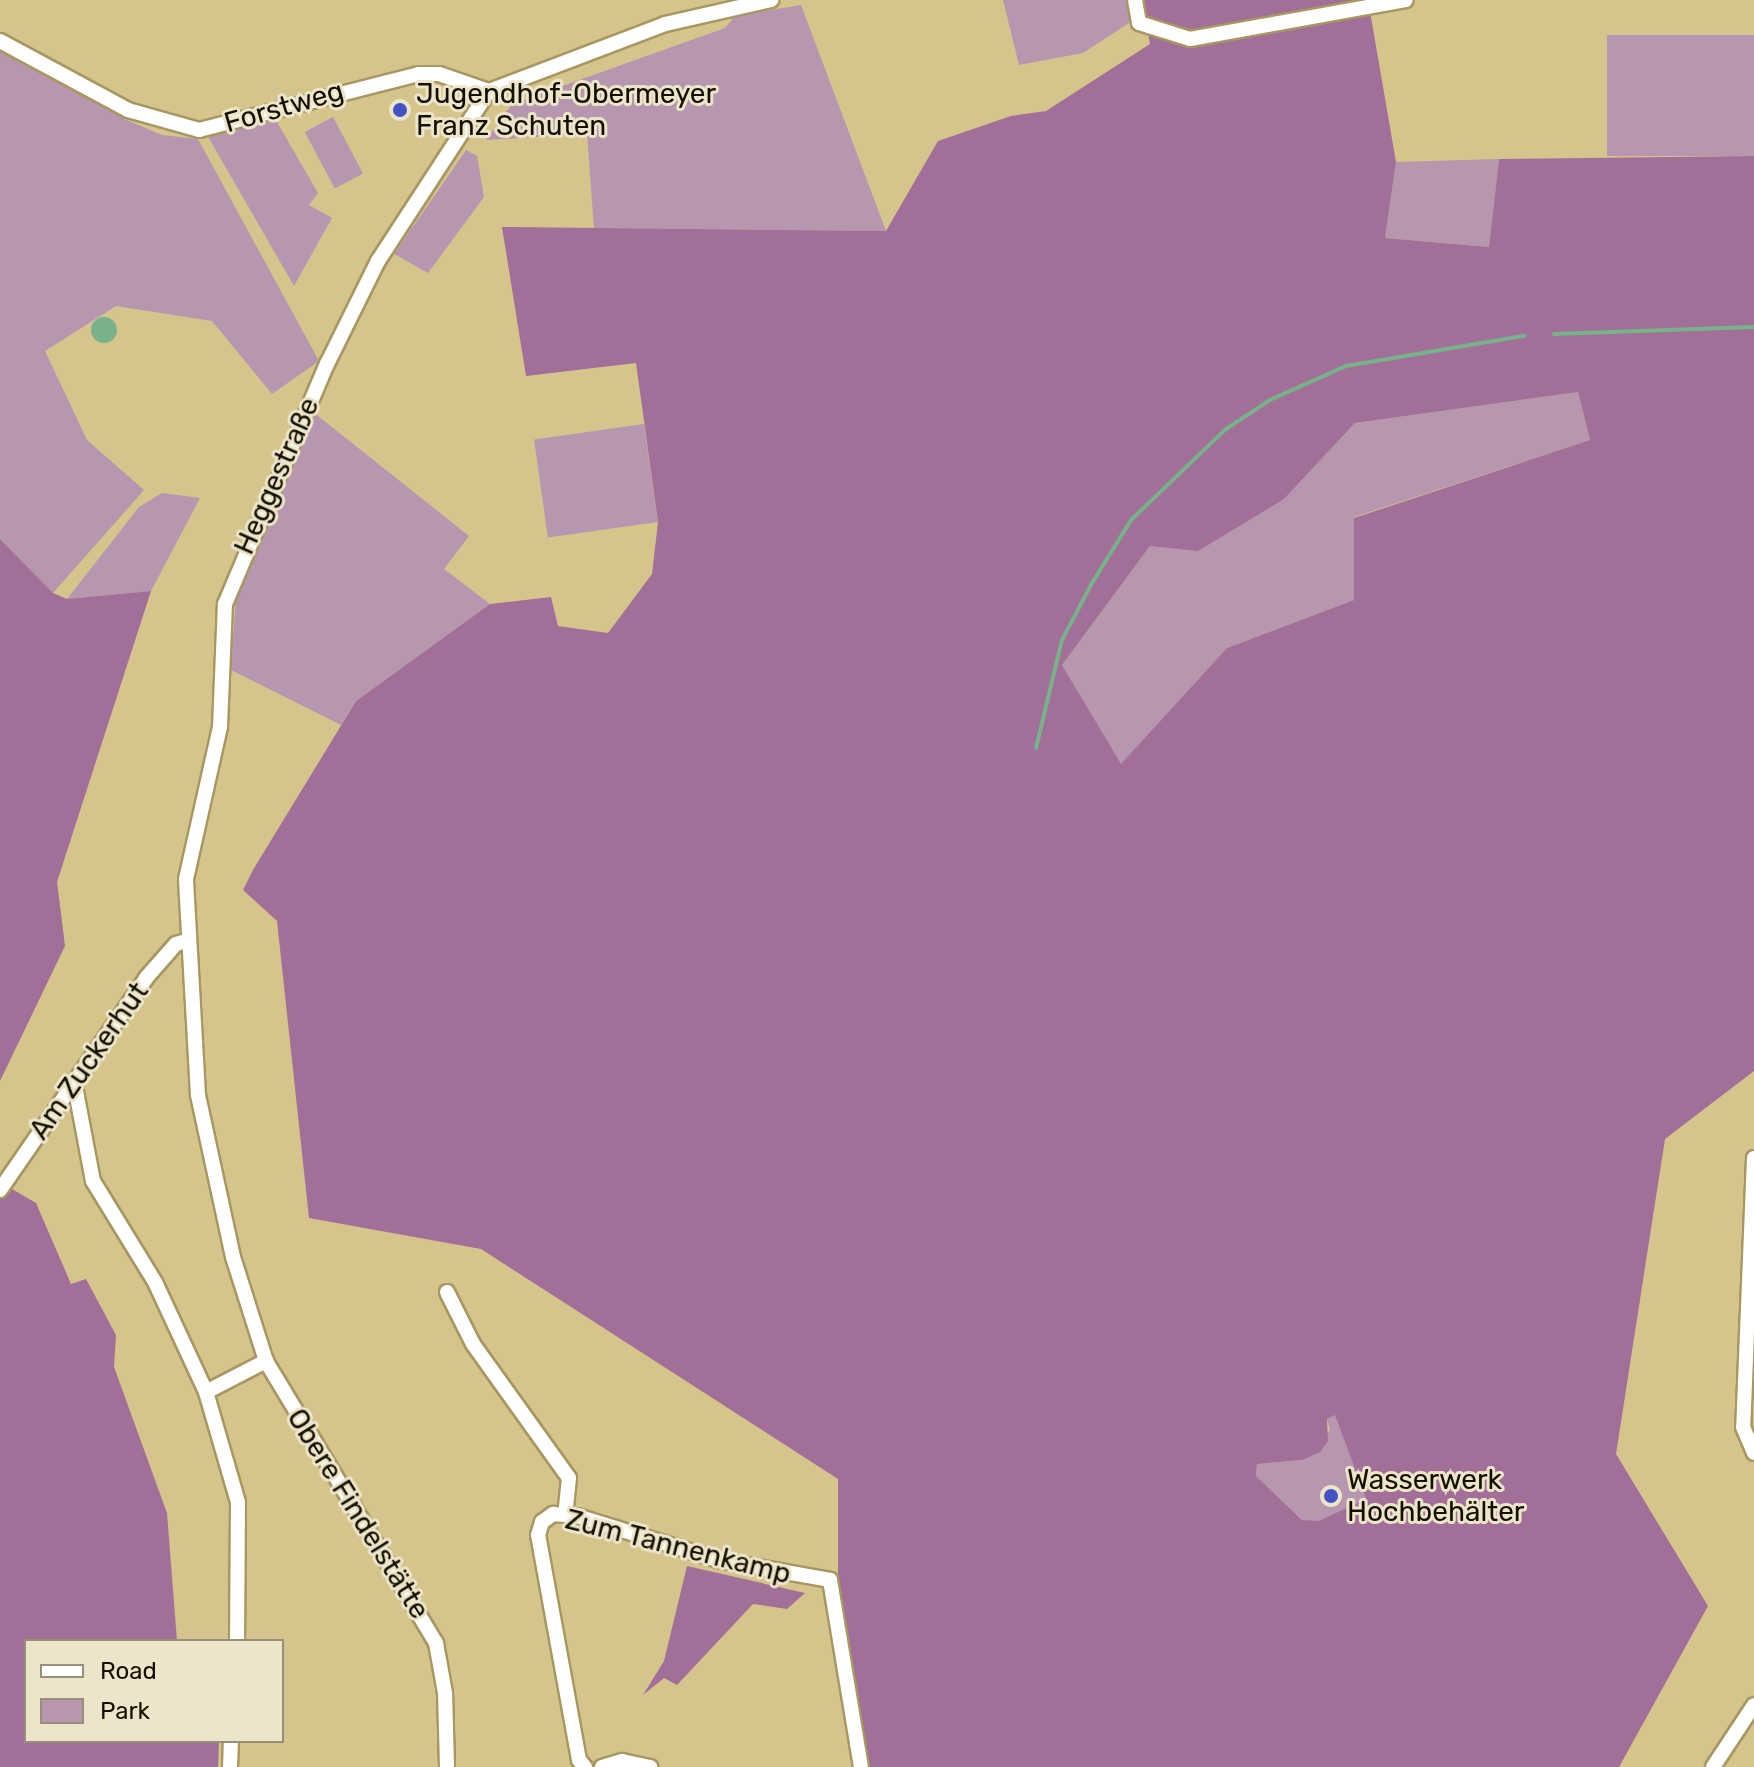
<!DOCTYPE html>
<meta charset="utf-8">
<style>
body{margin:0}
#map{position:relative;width:1754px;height:1767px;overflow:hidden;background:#d5c48c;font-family:Rubik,sans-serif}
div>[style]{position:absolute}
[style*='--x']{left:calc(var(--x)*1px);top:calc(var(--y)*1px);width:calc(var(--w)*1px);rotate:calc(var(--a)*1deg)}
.green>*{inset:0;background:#b796b0;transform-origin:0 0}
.forest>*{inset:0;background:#a16f97}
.water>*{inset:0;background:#78b28a}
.round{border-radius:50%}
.stream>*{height:4px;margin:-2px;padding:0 2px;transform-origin:2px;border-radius:2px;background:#78b28a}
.roads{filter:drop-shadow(2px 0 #a79761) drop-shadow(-2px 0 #a79761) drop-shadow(0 2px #a79761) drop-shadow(0 -2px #a79761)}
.minor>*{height:14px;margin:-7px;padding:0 7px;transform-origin:7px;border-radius:7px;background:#fff}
.dots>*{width:22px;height:22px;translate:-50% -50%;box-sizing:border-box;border:4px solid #ede5c9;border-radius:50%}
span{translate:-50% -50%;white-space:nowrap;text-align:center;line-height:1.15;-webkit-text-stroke:6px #ede5c9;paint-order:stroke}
.poi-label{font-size:28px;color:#150f00}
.left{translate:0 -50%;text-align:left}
.street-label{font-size:28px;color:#150f00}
.legend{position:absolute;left:24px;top:1639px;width:260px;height:104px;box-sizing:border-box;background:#ede5c9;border:2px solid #978f79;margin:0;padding:10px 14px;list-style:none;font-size:24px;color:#150f00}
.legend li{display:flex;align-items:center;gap:16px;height:40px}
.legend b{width:40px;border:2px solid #978f79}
</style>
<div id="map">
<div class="green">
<div style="clip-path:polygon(1003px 0,1130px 0,1133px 13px,1129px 23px,1083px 53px,1019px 65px)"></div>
<div style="clip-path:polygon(801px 5px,886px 231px,594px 228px,587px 134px,486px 140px,512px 104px,725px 28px,735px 16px)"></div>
<div style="left:1754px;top:35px;width:121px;height:147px;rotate:90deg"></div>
<div style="clip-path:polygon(0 51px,59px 79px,122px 118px,162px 135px,198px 139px,319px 361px,272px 394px,212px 321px,116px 306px,45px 351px,87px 440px,144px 490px,53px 593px,0 539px)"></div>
<div style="clip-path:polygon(274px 117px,318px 193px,309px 205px,332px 218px,294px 286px,207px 135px)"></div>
<div style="left:333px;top:117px;width:64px;height:32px;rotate:62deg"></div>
<div style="clip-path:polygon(466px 150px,477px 156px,484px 197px,428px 273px,394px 254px)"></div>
<div style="clip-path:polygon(1499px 159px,1489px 247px,1385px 238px,1396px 162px)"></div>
<div style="clip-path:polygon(1578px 392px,1590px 440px,1354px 517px,1354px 600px,1227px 648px,1121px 765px,1062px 665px,1150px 546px,1284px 499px,1355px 423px)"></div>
<div style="clip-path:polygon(313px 412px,469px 536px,444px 569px,490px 604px,356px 701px,341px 725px,231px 670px,236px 594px)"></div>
<div style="left:644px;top:424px;width:99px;height:111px;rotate:82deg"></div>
<div style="clip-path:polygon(162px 493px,200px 498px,151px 591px,67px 599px,139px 507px)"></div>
<div style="clip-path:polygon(1335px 1414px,1366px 1499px,1319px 1522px,1302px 1520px,1256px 1476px,1257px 1464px,1302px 1460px,1330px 1430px,1327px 1419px)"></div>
</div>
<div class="forest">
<div style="clip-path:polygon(evenodd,1142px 0,1368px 0,1396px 162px,1385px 238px,1489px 247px,1499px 159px,1754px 156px,1754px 1071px,1665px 1139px,1616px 1454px,1708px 1606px,1619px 1767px,869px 1767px,838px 1591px,838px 1479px,481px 1249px,309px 1218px,277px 921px,243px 890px,253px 870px,356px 701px,490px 604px,551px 597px,558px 626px,608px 633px,652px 574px,658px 522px,636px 363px,526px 376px,502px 227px,886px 231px,938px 141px,1011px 116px,1046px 111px,1150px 44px,1142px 0,1578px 392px,1590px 440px,1354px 518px,1354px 600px,1227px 648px,1121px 764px,1062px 665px,1150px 546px,1198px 551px,1284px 499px,1355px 423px,1578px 392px,1142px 0,1335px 1415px,1366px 1499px,1319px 1521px,1302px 1520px,1256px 1476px,1257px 1464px,1302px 1460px,1320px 1452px,1328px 1441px,1327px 1419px,1335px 1415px)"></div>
<div style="clip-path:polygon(0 539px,53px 593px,67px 599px,151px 591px,57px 882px,65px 946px,0 1081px)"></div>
<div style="clip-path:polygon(0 1182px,36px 1203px,71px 1284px,86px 1279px,116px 1335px,114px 1367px,167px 1513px,177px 1641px,26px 1641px,26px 1741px,219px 1741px,218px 1767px,0 1767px)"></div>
<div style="clip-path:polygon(687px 1566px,805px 1593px,787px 1609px,753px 1604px,677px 1685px,664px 1678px,643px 1695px,664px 1661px)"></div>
</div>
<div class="water">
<div class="round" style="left:91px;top:317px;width:26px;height:26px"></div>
</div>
<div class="stream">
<div style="--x:1554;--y:334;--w:200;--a:-2"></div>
<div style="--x:1036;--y:748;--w:111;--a:-76.5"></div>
<div style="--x:1062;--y:640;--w:64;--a:-62.2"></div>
<div style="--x:1092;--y:583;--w:74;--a:-58.2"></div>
<div style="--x:1131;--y:520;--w:132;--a:-43.8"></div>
<div style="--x:1226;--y:429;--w:53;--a:-33.4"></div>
<div style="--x:1270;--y:400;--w:83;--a:-24.1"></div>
<div style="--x:1346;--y:366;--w:181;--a:-9.6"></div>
</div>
<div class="roads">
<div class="minor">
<div style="--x:1135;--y:0;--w:23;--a:80"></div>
<div style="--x:1139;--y:23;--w:53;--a:17.4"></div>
<div style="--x:1190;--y:39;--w:219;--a:-10.2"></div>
<div style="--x:0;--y:41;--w:145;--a:28.3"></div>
<div style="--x:128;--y:110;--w:74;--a:15.7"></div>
<div style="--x:199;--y:130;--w:226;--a:-14.3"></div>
<div style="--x:418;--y:74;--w:21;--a:0"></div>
<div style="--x:439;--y:74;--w:53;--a:18.8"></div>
<div style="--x:75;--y:1086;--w:97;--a:79.3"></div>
<div style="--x:93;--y:1181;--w:119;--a:58.5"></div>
<div style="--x:155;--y:1282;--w:121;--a:65.1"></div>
<div style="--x:206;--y:1392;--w:115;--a:73.8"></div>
<div style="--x:238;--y:1502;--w:139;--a:90.4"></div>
<div style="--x:1754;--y:1158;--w:269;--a:92.3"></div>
<div style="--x:1743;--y:1427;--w:28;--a:67"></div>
<div style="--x:0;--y:1190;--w:257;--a:-55.4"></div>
<div style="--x:146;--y:978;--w:45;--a:-48.6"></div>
<div style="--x:176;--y:944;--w:10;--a:-17"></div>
<div style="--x:447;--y:1292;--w:58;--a:63.4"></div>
<div style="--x:473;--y:1344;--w:165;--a:54.4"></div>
<div style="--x:569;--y:1478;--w:36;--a:96"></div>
<div style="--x:206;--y:1392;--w:68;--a:-27.3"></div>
<div style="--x:230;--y:1767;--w:26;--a:-88"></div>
<div style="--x:447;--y:1767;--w:74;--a:-91.5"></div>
<div style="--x:445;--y:1693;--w:51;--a:-100.2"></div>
<div style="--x:436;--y:1643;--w:329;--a:-121.1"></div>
<div style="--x:266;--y:1361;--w:109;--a:-107.6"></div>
<div style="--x:233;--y:1257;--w:166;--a:-102.2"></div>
<div style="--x:198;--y:1095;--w:216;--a:-93.2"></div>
<div style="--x:186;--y:879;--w:156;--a:-77.4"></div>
<div style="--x:220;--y:727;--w:123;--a:-87.7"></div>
<div style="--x:225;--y:604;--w:261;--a:-67"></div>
<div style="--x:327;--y:364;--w:115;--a:-63.7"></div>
<div style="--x:378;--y:261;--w:203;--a:-56.9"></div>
<div style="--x:489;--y:91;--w:188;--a:-20.8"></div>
<div style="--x:665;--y:24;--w:109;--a:-12.8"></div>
<div style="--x:585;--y:1767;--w:9;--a:-131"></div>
<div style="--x:579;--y:1760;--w:229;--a:-100.3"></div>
<div style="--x:538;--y:1535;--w:14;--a:-73"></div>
<div style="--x:542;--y:1522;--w:14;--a:-36"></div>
<div style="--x:553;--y:1514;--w:24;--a:5"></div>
<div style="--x:577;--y:1516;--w:148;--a:17.3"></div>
<div style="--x:718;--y:1560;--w:114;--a:10.1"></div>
<div style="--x:830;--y:1580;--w:190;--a:80.6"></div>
<div style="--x:602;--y:1767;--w:21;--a:-17"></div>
<div style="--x:622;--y:1761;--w:29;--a:12"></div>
<div style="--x:1713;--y:1767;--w:74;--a:-56.5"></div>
</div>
</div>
<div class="dots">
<div style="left:400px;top:110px;background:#4552c6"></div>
<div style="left:1331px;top:1496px;background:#4552c6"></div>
</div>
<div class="poi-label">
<span class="left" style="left:416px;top:110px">Jugendhof-Obermeyer<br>Franz Schuten</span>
<span class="left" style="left:1347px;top:1496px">Wasserwerk<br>Hochbehälter</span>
</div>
<div class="street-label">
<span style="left:284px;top:107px;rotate:-16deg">Forstweg</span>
<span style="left:277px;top:476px;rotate:-66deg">Heggestraße</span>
<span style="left:89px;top:1061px;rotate:-55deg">Am Zuckerhut</span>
<span style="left:358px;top:1514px;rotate:58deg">Obere Findelstätte</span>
<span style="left:678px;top:1547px;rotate:14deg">Zum Tannenkamp</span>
</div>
<ul class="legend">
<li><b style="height:10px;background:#fff"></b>Road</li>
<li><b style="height:22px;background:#b796b0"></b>Park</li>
</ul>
</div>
